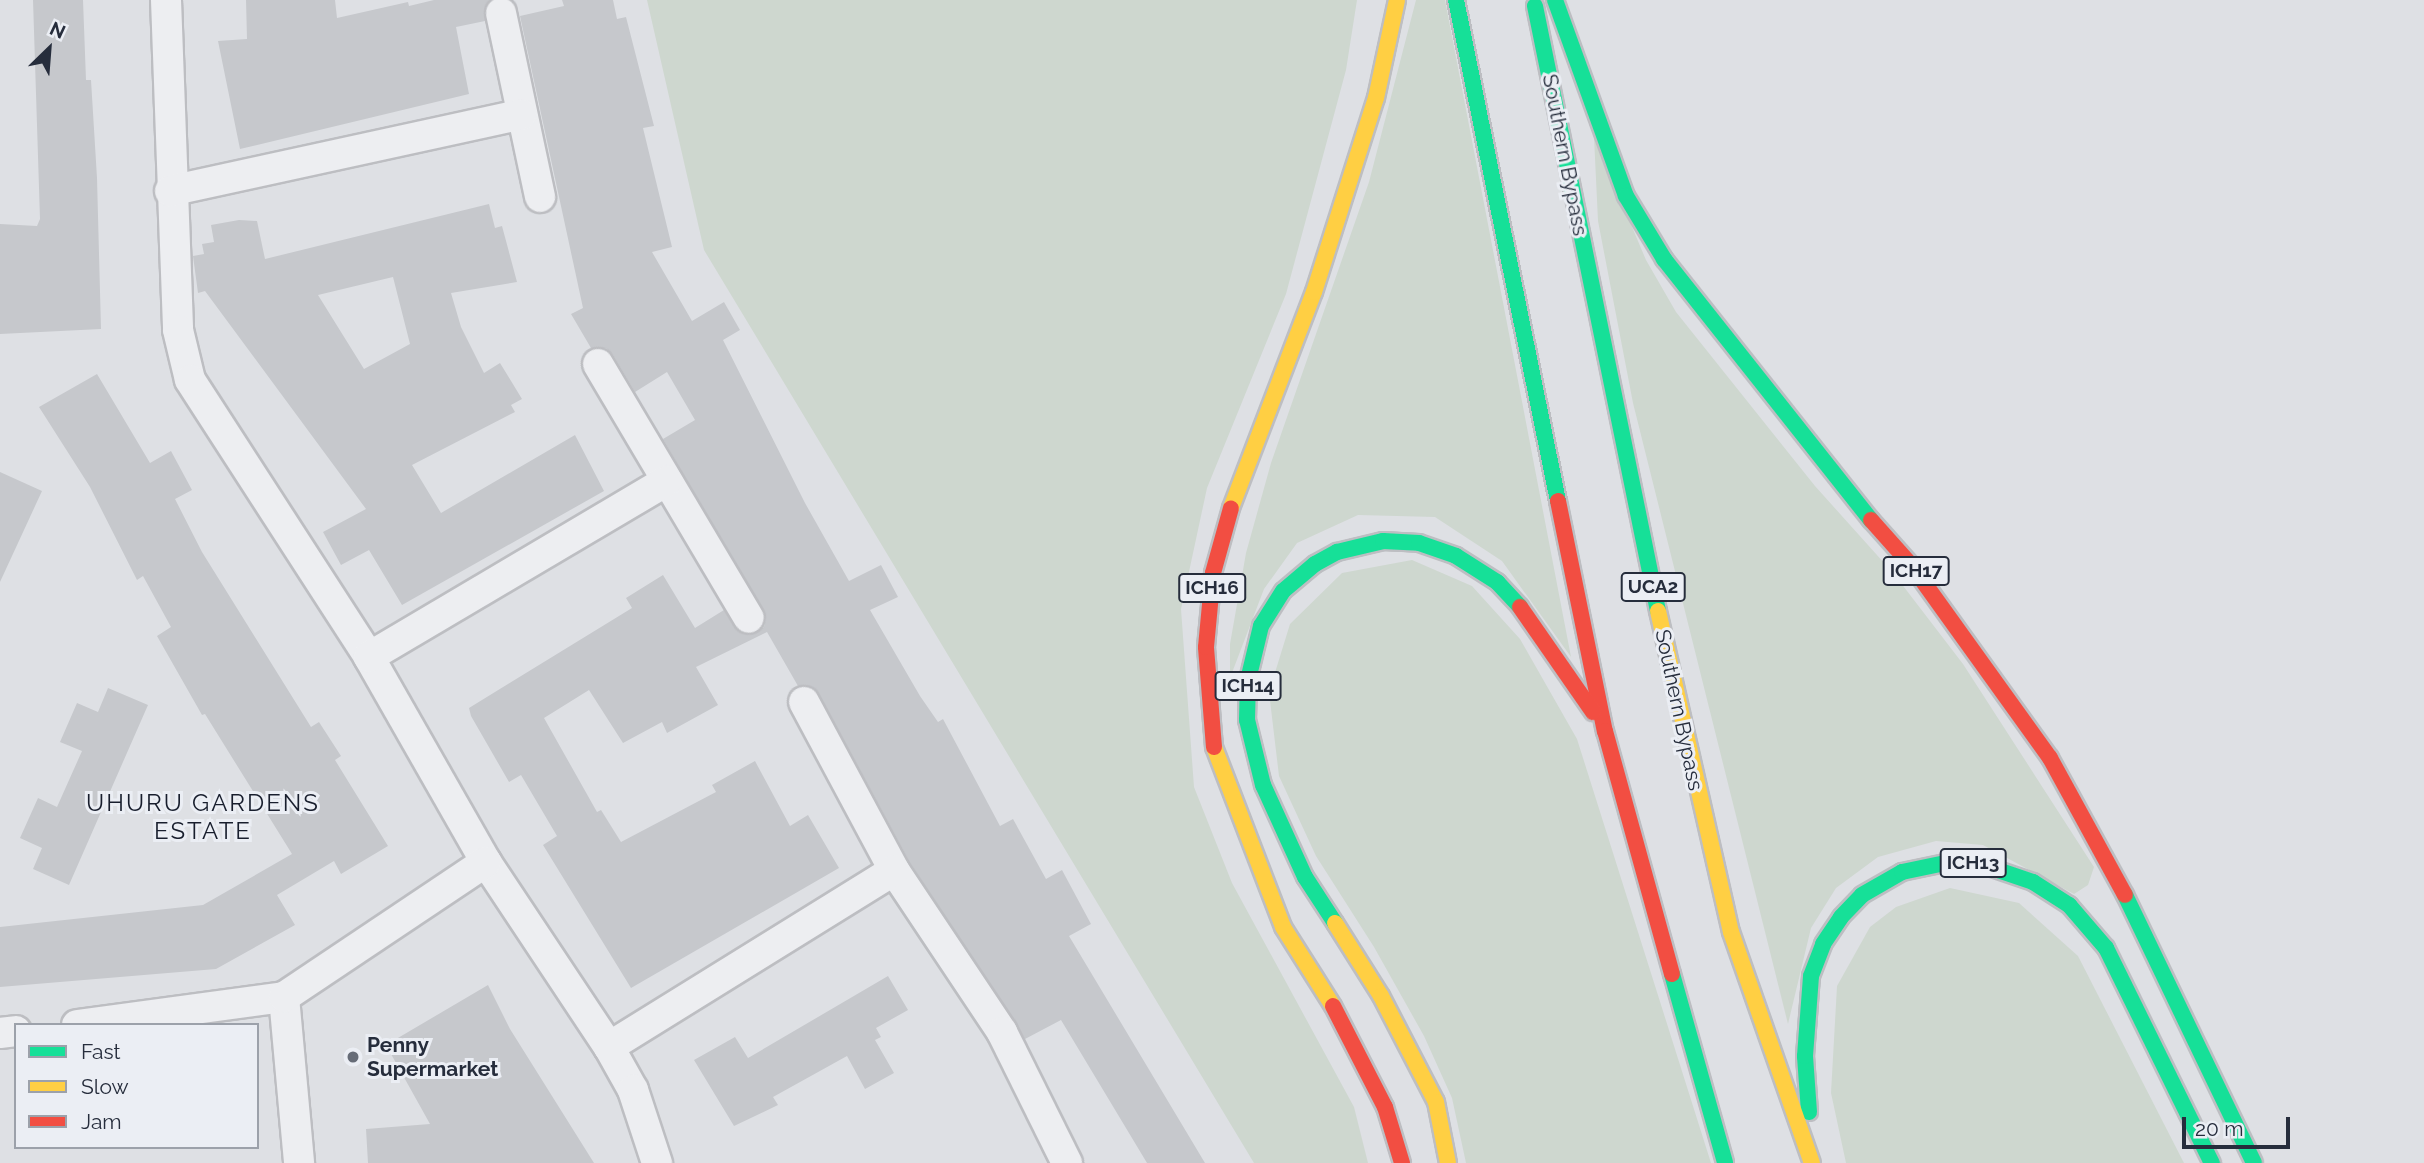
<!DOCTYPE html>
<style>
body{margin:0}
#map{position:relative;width:2424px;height:1163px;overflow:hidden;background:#dee0e4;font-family:Raleway,sans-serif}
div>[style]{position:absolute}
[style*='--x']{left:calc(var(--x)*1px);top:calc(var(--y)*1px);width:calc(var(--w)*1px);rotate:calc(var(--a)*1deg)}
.green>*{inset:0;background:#ced7cf}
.building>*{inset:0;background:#c6c8cc}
.roads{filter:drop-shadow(2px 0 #bdbec2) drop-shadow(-2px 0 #bdbec2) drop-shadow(0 2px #bdbec2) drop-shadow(0 -2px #bdbec2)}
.street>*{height:30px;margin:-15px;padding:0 15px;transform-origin:15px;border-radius:15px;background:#edeef1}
.fast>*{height:16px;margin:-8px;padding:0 8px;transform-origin:8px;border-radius:8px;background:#16e098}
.slow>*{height:16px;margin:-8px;padding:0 8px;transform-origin:8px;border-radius:8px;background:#ffcf43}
.jam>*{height:16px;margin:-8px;padding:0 8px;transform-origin:8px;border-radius:8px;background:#f24e42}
.dots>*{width:19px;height:19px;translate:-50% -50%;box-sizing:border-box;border:4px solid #ebeef4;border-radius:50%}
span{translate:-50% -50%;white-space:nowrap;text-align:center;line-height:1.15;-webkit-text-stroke:6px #ebeef4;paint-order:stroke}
.shield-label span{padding:2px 5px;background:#ebeef4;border:2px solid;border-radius:5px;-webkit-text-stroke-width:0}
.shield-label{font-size:19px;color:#262d3c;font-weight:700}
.street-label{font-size:21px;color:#262d3c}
.poi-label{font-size:21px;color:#262d3c;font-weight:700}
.left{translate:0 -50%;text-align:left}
.quarter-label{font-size:24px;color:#181e2d;letter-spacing:2px}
.legend{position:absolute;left:14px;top:1023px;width:245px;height:126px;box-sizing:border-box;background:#ebeef4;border:2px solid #9ca1aa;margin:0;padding:9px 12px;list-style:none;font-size:21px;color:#262d3c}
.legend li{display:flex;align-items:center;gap:14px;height:35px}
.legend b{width:35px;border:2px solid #9ca1aa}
.north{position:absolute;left:14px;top:14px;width:70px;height:70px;-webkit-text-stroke:5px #ebeef4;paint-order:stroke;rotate:25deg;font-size:19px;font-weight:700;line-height:28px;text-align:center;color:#262d3c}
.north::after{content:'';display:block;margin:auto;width:24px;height:32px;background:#262d3c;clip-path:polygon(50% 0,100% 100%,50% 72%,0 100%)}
.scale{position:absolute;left:2182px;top:1117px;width:108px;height:32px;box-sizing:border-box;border:4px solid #262d3c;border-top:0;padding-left:9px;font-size:21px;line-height:24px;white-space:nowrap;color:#262d3c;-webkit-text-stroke:5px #ebeef4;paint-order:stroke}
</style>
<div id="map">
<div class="green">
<div style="clip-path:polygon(647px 0,1357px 0,1346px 70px,1286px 294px,1207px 488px,1181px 609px,1194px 787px,1232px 883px,1354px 1107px,1368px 1163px,1254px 1163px,704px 250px)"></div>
<div style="clip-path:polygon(1416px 0,1445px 0,1571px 657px,1502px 561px,1435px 517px,1358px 515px,1297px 543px,1264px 589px,1230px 678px,1230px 644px,1246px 553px,1271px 463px,1369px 182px)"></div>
<div style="clip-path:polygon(1594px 137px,1646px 260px,1676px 312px,1815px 486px,1894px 574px,1963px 664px,2094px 867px,2088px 885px,2074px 894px,1983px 845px,1936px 841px,1878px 857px,1836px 888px,1811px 928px,1788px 1024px,1633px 403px,1598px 221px)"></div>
<div style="clip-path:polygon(1412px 560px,1472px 586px,1520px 639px,1577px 739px,1711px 1163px,1466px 1163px,1452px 1098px,1424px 1036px,1374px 947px,1316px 856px,1279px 776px,1269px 692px,1290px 624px,1342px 573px)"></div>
<div style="clip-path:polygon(1950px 888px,2019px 903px,2078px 956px,2184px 1163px,1846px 1163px,1831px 1093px,1837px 986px,1870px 927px,1896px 907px)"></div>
</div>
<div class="building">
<div style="clip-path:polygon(33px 0,83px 0,86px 80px,91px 80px,97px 178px,101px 329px,0 334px,0 224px,37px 226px,40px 219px)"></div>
<div style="clip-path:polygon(246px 0,335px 0,337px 18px,408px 2px,409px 6px,434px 0,489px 0,485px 21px,456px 27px,469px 94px,240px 149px,218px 41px,247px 39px)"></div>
<div style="clip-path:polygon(562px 0,613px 0,617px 19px,626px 17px,654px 126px,643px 128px,672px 247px,652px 252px,692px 321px,724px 302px,740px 330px,723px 340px,805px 503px,849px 581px,881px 565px,898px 597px,870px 610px,920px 696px,938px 722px,943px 719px,1000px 826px,1013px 819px,1046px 879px,1062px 870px,1091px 924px,1069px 936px,1205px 1163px,1147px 1163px,1061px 1020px,1025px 1039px,909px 861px,819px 694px,813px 687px,798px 686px,767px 632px,696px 667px,718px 705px,667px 733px,662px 722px,623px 743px,589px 690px,544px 718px,597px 812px,601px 810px,621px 842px,716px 792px,712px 785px,755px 761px,790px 826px,808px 815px,839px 868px,631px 988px,543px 845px,557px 836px,521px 775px,509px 782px,471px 716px,469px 708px,632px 608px,626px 598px,663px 575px,695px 628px,724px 610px,734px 627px,750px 635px,764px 627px,766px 618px,663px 439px,695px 420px,667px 372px,635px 392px,613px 355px,606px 348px,591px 348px,571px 314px,583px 308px,520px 16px,564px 6px)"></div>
<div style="clip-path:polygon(evenodd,489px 204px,495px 228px,502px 226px,517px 282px,451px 293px,461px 327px,484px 373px,500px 363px,522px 399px,511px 405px,515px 412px,412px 465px,441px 513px,575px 435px,604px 491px,402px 605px,369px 550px,341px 565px,323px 532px,366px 509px,205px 291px,198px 293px,193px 256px,204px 254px,202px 244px,214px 242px,211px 225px,239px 220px,257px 221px,265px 259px,489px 204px,393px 277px,410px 344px,364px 369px,318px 295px,393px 277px)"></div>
<div style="clip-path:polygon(97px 374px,150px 463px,171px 451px,192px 490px,175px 499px,202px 552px,311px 727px,319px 722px,341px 756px,335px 760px,388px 846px,341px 874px,334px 861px,277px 895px,295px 925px,216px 969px,0 987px,0 927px,203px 905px,292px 854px,205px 714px,202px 715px,157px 636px,171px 627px,143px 576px,137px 580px,90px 487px,39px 407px)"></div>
<div style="clip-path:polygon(0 472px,42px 491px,0 582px)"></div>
<div style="clip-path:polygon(108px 688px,148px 705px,69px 885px,33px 869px,42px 848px,20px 838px,38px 798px,57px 807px,82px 751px,60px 742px,77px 703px,98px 712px)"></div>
<div style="clip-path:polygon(888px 976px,908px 1010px,876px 1028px,881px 1037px,875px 1040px,894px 1073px,865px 1089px,847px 1056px,773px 1097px,778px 1105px,734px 1126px,694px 1060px,735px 1037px,748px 1058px)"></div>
<div style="clip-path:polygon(488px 985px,510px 1029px,594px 1163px,368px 1163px,366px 1129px,430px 1124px,386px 1045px)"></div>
</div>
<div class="roads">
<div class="street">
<div style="--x:166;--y:0;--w:330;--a:87.9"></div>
<div style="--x:178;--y:330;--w:51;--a:76.5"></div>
<div style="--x:190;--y:380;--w:330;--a:57.1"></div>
<div style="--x:369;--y:657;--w:236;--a:60.3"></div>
<div style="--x:486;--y:862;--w:222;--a:56.4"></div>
<div style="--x:609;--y:1047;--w:49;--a:60.8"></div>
<div style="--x:633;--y:1090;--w:77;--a:71.8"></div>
<div style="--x:501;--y:13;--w:188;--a:78"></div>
<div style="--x:170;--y:191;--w:360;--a:-12.3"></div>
<div style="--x:598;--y:364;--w:295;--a:59.3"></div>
<div style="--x:369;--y:657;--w:346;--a:-30.6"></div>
<div style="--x:804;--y:702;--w:191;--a:61.8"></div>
<div style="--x:894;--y:870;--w:195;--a:56.3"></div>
<div style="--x:1002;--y:1032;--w:146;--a:63.6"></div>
<div style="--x:284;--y:997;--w:167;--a:84.8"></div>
<div style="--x:77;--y:1025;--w:209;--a:-7.7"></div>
<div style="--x:284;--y:997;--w:243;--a:-33.8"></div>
<div style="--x:0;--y:1033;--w:16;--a:-7"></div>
<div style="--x:609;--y:1047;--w:335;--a:-31.8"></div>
</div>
<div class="fast">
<div style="--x:1456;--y:0;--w:511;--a:78.49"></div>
<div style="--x:1555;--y:0;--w:208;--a:70.1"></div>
<div style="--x:1626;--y:196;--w:74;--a:58.9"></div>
<div style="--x:1664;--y:259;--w:333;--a:51.6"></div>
<div style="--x:1535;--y:6;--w:617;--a:78.51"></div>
<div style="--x:2125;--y:895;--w:297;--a:64.3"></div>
<div style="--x:1335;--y:923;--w:55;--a:-123.1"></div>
<div style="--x:1305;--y:877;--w:101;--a:-114.5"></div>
<div style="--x:1263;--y:785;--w:67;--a:-103.8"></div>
<div style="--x:1247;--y:720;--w:40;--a:-88.6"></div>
<div style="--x:1248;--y:680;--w:56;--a:-76.5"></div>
<div style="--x:1261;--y:626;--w:41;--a:-57.8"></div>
<div style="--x:1283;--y:591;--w:42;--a:-40.2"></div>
<div style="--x:1315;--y:564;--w:25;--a:-29"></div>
<div style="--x:1337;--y:552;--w:47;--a:-13.4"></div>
<div style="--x:1383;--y:541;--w:36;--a:3"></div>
<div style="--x:1419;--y:543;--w:39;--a:19"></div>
<div style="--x:1456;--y:556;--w:49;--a:32.4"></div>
<div style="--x:1497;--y:582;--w:34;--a:47"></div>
<div style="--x:1672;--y:974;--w:196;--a:74.3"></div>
<div style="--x:1809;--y:1112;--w:56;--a:-94.1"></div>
<div style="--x:1805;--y:1056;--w:80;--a:-85.7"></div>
<div style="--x:1811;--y:976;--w:34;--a:-69"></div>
<div style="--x:1823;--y:944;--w:32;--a:-56"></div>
<div style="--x:1841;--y:917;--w:30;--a:-46"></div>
<div style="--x:1862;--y:895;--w:46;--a:-29.9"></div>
<div style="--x:1902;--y:872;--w:49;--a:-11.8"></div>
<div style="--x:1950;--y:862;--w:30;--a:4"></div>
<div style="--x:1980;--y:864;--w:56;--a:18.8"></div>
<div style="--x:2033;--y:882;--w:43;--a:32.6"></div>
<div style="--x:2069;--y:905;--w:57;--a:49.3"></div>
<div style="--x:2106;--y:948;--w:240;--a:63.8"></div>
</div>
<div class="slow">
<div style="--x:1231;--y:508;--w:231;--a:-69"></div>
<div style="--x:1314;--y:292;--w:204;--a:-72.3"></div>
<div style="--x:1376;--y:98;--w:100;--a:-77.9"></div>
<div style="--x:1658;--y:611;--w:329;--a:77.2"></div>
<div style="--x:1731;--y:932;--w:245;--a:70.7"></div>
<div style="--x:1214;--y:747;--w:193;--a:69"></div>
<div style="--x:1283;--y:927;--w:93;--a:57.7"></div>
<div style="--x:1335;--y:923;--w:86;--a:57.8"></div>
<div style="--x:1381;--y:996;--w:119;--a:62.6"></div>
<div style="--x:1436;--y:1102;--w:62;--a:78.9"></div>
</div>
<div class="jam">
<div style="--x:1558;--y:501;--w:235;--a:78.5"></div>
<div style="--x:1605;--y:731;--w:252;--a:74.6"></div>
<div style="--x:1871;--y:520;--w:62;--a:48.3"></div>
<div style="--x:1912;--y:566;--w:236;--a:54.3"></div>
<div style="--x:2050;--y:758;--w:156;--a:61.3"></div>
<div style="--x:1520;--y:607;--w:128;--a:55.2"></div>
<div style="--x:1214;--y:747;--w:100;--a:-94.6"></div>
<div style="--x:1206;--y:647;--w:74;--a:-84.6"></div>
<div style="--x:1213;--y:573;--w:67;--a:-74.5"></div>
<div style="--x:1333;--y:1006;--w:114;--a:62.8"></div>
<div style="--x:1385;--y:1107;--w:59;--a:73.1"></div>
</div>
</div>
<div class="dots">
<div style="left:353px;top:1057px;background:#666c77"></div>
</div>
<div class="shield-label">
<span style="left:1916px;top:571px">ICH17</span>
<span style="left:1653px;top:587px">UCA2</span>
<span style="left:1212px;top:588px">ICH16</span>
<span style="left:1248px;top:686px">ICH14</span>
<span style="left:1973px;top:863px">ICH13</span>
</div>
<div class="street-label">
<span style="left:1565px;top:155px;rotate:79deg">Southern Bypass</span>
<span style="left:1679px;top:710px;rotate:78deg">Southern Bypass</span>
</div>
<div class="poi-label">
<span class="left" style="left:367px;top:1057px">Penny<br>Supermarket</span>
</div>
<div class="quarter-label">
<span style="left:203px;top:817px">UHURU GARDENS<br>ESTATE</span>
</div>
<ul class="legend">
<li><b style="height:9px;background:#16e098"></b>Fast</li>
<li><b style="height:9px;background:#ffcf43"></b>Slow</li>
<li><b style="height:9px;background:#f24e42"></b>Jam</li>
</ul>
<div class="north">N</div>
<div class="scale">20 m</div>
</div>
